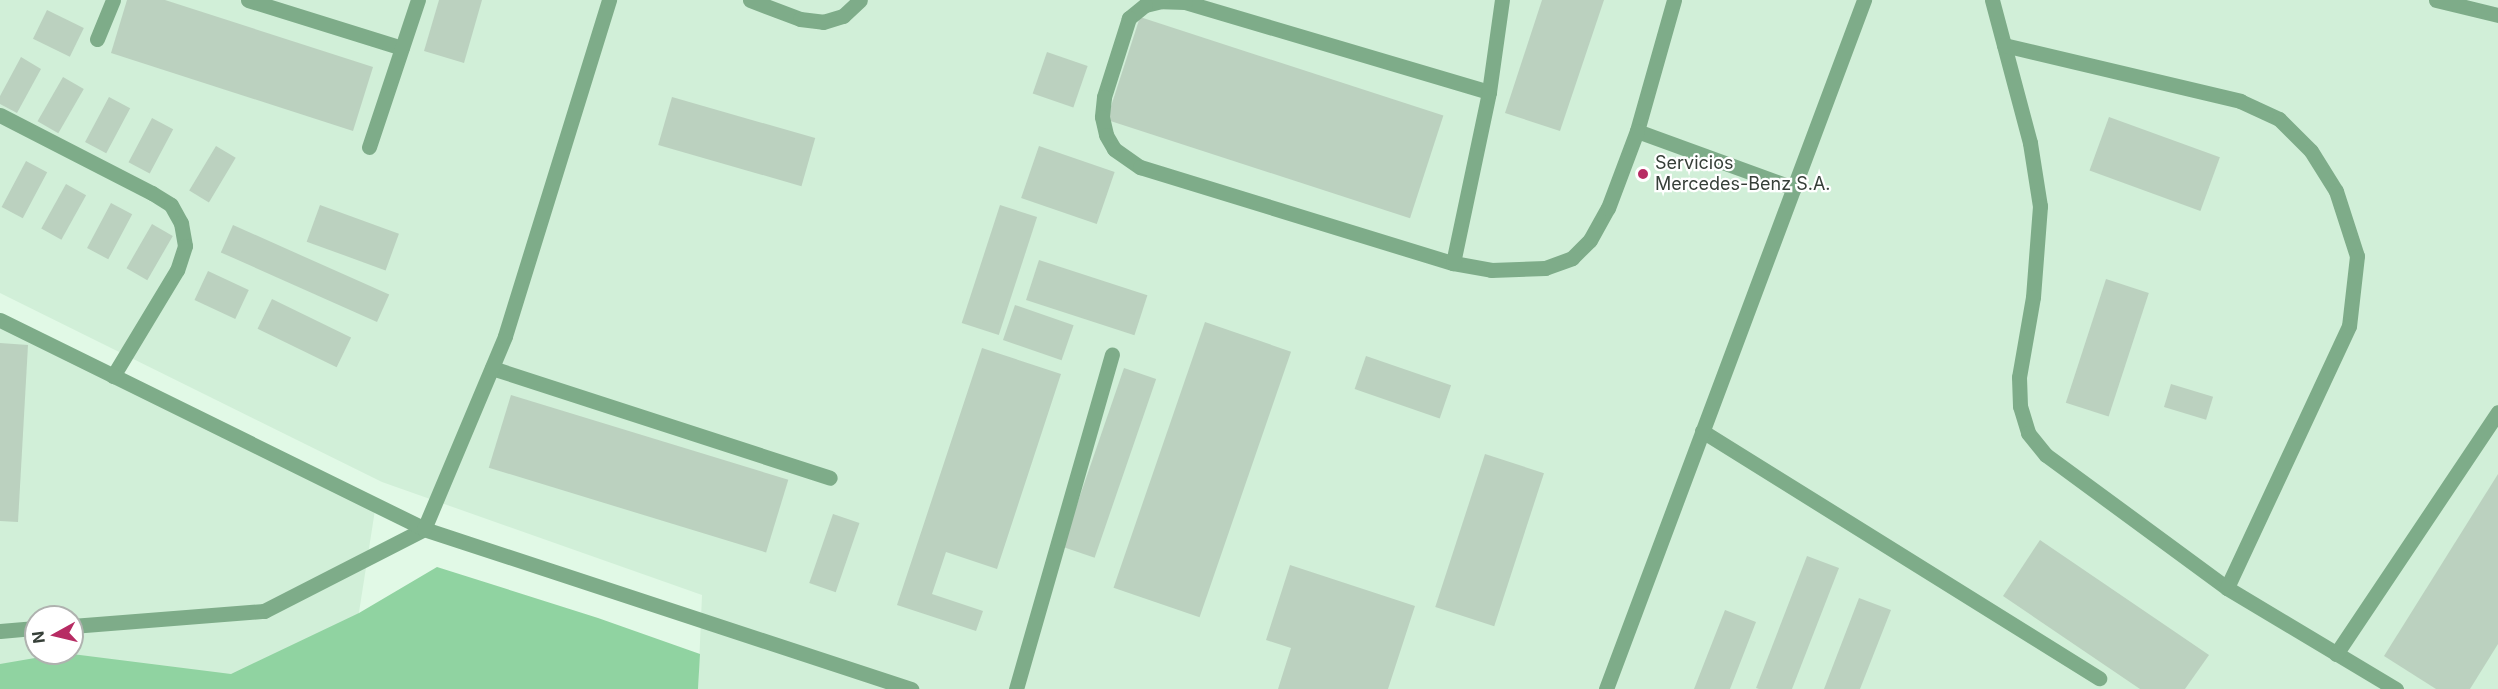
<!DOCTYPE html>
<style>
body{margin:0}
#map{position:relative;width:2498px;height:689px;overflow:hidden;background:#e1f9e6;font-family:Inter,sans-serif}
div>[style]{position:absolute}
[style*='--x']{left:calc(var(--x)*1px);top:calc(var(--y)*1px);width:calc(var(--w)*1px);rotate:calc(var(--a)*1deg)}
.built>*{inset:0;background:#d1efd8}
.forest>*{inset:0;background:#90d3a1}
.building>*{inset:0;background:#bbd1bf;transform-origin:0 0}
.service>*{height:15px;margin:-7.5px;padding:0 7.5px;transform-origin:7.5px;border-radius:7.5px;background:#7eac89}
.minor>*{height:15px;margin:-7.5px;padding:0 7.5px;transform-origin:7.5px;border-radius:7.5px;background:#7eac89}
.dots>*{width:16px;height:16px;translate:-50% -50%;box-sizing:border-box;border:3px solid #fff;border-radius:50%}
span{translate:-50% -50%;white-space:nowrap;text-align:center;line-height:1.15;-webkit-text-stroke:4.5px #fff;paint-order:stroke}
.poi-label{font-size:18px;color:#363f38}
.left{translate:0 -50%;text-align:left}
.north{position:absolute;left:24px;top:605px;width:60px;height:60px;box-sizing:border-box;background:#fff;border:2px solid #afb2af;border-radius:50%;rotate:262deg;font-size:16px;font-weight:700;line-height:24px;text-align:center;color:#363f38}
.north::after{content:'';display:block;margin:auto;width:21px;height:27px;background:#b72b63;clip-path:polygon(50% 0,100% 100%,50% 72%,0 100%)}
</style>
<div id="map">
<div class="built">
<div style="clip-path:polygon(0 0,2498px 0,2498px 689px,698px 689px,702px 595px,382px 482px,0 293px)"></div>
<div style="clip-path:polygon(evenodd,0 325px,375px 510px,347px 689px,0 689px,0 325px,36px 617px,72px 617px,72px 653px,36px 653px,36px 617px)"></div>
</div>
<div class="forest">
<div style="clip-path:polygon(437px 567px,598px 618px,700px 654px,698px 689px,0 689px,0 664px,64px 653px,231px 674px,359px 613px)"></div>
</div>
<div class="building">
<div style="clip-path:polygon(127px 0,165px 0,373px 67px,353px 131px,111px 53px)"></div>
<div style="clip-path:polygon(439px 0,482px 0,464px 63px,424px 51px)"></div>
<div style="clip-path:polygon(1542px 0,1604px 0,1560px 131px,1505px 113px)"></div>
<div style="left:47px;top:10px;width:41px;height:32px;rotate:26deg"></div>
<div style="left:1140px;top:17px;width:319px;height:108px;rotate:18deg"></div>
<div style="left:1047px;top:52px;width:43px;height:44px;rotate:19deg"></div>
<div style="clip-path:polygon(21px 57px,41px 69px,17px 113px,0 104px,0 96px)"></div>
<div style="left:63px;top:77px;width:24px;height:51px;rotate:30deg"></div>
<div style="left:109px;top:97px;width:24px;height:51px;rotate:28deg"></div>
<div style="left:672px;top:97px;width:149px;height:50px;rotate:16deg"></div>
<div style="left:2109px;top:117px;width:118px;height:57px;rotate:20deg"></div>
<div style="left:152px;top:118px;width:24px;height:50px;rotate:28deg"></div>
<div style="left:216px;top:146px;width:23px;height:52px;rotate:31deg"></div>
<div style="left:1039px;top:146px;width:80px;height:55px;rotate:19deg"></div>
<div style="left:26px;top:161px;width:24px;height:52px;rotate:28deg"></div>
<div style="left:66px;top:184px;width:23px;height:51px;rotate:29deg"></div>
<div style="left:111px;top:203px;width:24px;height:51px;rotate:28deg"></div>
<div style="left:320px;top:205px;width:84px;height:39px;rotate:20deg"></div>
<div style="left:1000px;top:205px;width:39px;height:124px;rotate:18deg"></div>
<div style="left:152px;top:224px;width:24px;height:51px;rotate:30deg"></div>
<div style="left:233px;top:225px;width:171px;height:30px;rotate:24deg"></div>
<div style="left:1039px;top:260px;width:114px;height:42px;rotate:18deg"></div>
<div style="left:208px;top:271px;width:45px;height:32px;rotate:25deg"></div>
<div style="left:2106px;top:279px;width:45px;height:130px;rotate:18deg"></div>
<div style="left:272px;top:299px;width:88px;height:33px;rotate:26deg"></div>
<div style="left:1015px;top:305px;width:62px;height:37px;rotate:19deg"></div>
<div style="left:1205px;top:322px;width:91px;height:281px;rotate:19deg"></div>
<div style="clip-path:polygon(0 343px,28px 345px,18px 522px,0 521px)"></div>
<div style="clip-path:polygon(982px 348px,1061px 374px,997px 569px,946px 552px,932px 594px,983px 611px,976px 631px,897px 605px)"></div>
<div style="left:1366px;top:356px;width:90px;height:35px;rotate:19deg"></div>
<div style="left:1124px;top:368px;width:34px;height:189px;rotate:19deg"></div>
<div style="left:2171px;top:384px;width:44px;height:24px;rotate:17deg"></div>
<div style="left:511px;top:395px;width:290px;height:76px;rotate:17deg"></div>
<div style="left:1485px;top:454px;width:62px;height:161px;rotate:18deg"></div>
<div style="clip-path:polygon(2498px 474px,2498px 644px,2470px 689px,2436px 689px,2384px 656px)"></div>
<div style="left:833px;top:514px;width:28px;height:73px;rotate:19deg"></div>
<div style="clip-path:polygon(2040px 540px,2209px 655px,2185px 689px,2140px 689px,2003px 596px)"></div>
<div style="clip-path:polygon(1807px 556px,1839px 568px,1792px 689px,1759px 689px,1756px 688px)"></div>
<div style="clip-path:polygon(1290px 565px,1415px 606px,1388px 689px,1278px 689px,1291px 648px,1266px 640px)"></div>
<div style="clip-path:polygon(1859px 598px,1891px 610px,1860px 689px,1824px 689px)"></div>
<div style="clip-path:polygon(1725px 610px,1756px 622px,1730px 689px,1694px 689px)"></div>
</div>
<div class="service">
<div style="--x:248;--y:0;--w:161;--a:17.3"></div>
<div style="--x:750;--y:0;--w:53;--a:20.8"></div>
<div style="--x:800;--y:19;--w:23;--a:7"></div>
<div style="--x:823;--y:22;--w:21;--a:-17"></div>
<div style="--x:843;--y:16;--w:23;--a:-43"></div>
<div style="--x:1674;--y:0;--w:136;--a:105.8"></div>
<div style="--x:1637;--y:131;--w:167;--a:20"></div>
<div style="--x:1992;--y:0;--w:148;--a:75.1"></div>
<div style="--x:2030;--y:143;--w:64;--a:81"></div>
<div style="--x:2040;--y:206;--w:91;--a:94.4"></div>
<div style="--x:2033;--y:297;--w:81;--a:99.9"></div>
<div style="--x:2019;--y:377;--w:29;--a:88"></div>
<div style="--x:2020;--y:406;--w:28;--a:73"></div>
<div style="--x:2028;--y:433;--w:28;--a:51"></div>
<div style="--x:2046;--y:455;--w:225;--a:36.3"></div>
<div style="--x:2227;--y:588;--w:197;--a:30.9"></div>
<div style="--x:97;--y:39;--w:42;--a:-67.7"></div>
<div style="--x:2004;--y:45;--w:243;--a:13.3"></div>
<div style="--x:2240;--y:101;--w:43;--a:24.8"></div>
<div style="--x:2279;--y:119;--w:45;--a:45"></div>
<div style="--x:2311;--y:151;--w:47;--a:58"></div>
<div style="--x:2336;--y:191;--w:68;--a:72.1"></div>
<div style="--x:2357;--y:256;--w:70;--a:96.5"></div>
<div style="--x:2349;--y:326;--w:289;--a:115"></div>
<div style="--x:1489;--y:92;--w:317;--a:-163.5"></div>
<div style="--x:1185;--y:2;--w:23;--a:-178"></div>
<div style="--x:1162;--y:1;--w:17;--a:167"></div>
<div style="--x:1145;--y:5;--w:21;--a:141"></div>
<div style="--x:1129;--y:18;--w:83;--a:107.6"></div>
<div style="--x:1104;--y:97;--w:20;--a:96"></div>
<div style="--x:1102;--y:117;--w:18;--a:77"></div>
<div style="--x:1106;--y:135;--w:16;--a:60"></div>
<div style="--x:1114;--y:149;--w:32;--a:35"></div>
<div style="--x:1140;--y:167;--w:327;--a:17.1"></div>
<div style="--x:1453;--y:263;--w:39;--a:10"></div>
<div style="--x:1491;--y:270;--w:54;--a:-2.1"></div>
<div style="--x:1545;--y:268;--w:29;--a:-20"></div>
<div style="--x:1572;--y:258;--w:25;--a:-45"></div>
<div style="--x:1590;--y:240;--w:37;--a:-61"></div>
<div style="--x:1608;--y:208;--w:82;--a:-69.4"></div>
<div style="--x:0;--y:115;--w:171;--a:27.2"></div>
<div style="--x:152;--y:193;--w:22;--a:32"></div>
<div style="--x:171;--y:205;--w:21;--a:61"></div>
<div style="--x:181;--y:223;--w:23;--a:80"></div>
<div style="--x:185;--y:246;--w:25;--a:108"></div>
<div style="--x:177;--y:270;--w:124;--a:121.1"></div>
<div style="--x:369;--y:147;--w:155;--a:-71.6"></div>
<div style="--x:1453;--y:263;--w:175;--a:-78.1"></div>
<div style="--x:1489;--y:92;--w:93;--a:-82"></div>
<div style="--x:492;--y:368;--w:355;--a:18"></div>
<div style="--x:1702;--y:431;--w:468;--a:31.9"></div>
<div style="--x:72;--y:626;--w:193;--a:-4.5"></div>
<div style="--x:264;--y:611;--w:180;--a:-27.1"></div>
<div style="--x:0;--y:631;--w:36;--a:-5"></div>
<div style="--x:2336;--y:654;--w:291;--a:-56.2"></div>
<div style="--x:1016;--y:689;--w:348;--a:-74"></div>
</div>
<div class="minor">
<div style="--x:2436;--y:0;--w:64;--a:13.6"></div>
<div style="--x:0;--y:320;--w:473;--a:26.2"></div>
<div style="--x:424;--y:529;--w:513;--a:18.19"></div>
<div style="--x:424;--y:529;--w:209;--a:-67.2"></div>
<div style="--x:505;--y:336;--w:352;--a:-72.8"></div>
<div style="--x:1606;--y:689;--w:736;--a:-69.47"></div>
</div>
<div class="dots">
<div style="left:1643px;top:174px;background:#b72b63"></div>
</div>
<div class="poi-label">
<span class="left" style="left:1655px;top:174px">Servicios<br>Mercedes-Benz S.A.</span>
</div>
<div class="north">N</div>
</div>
